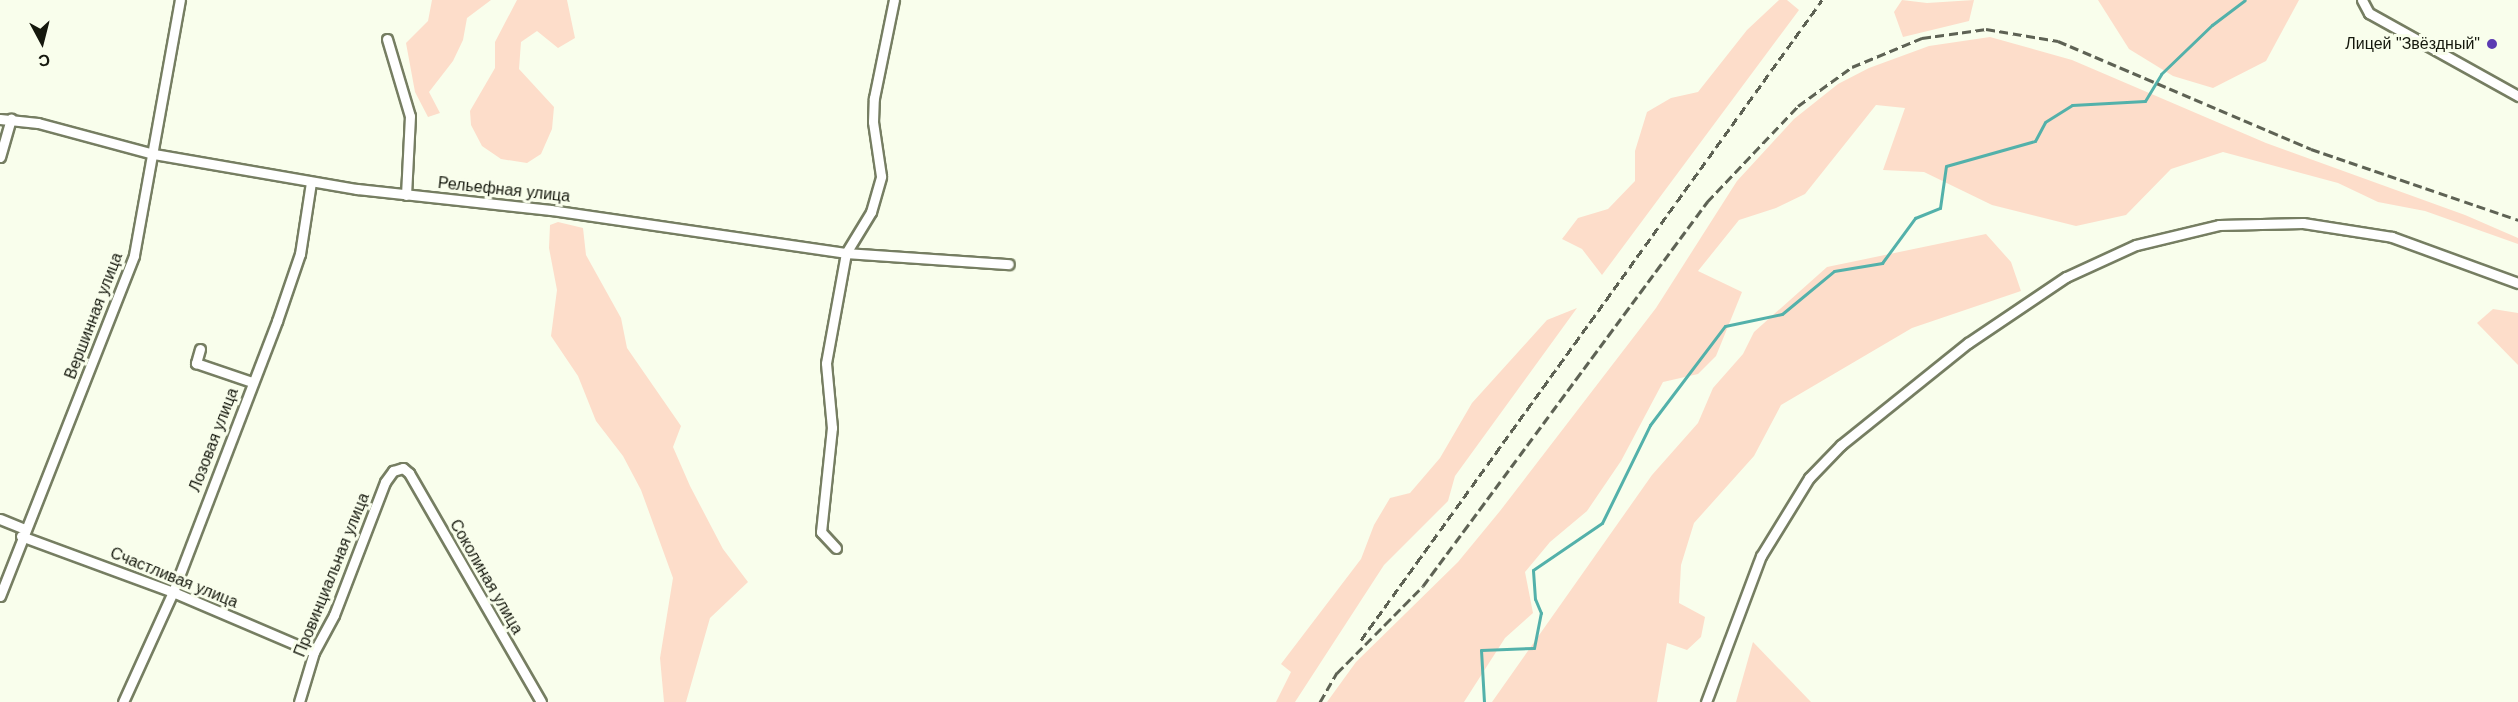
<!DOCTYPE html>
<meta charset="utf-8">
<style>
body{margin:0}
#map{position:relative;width:2518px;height:702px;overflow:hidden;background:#f9feec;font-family:Arial,sans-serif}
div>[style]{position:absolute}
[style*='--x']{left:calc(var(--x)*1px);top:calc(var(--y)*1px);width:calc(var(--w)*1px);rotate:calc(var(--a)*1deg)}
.green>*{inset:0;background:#fdddca}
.stream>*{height:3px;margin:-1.5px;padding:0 1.5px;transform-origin:1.5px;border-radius:1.5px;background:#53b1aa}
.roads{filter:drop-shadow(2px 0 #767e62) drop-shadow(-2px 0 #767e62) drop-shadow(0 2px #767e62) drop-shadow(0 -2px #767e62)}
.street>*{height:9px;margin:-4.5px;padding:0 4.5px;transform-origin:4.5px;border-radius:4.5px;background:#fff}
.rail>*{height:3px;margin-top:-1.5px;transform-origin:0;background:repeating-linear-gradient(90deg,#5e6254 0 9px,transparent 0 13.5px)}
.dots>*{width:16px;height:16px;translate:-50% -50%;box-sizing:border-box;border:3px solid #f9feec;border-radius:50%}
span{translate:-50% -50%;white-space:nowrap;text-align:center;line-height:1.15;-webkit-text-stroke:6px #f9feec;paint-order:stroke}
.poi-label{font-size:16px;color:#15180d}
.right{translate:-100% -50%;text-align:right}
.street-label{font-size:16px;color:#15180d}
.north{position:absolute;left:12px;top:12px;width:60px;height:60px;-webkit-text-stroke:4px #f9feec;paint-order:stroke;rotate:173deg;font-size:16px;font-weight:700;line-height:24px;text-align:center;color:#15180d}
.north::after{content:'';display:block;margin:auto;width:21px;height:27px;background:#15180d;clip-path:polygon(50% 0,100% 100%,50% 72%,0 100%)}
</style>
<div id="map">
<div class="green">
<div style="clip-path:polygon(432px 0,491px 0,467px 18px,463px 40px,453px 61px,429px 92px,440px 113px,428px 117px,415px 92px,406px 43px,428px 21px)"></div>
<div style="clip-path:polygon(517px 0,567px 0,575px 38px,558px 48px,537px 31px,521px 42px,519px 69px,554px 107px,552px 129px,541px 154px,527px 163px,501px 159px,482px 146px,471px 125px,470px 111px,495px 68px,495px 42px)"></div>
<div style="clip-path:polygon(1779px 0,1787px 0,1799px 10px,1602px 275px,1582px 249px,1562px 239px,1578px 218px,1608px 209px,1635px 181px,1635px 151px,1647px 112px,1671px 98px,1698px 92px,1747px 30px)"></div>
<div style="clip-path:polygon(1902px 0,1927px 3px,1974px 0,1969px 21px,1903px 37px,1894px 12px)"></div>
<div style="clip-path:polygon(2098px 0,2299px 0,2266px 61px,2213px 88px,2173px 76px,2129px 49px)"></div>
<div style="clip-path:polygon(1990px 37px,2072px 60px,2266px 143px,2465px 215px,2518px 238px,2518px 244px,2425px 211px,2378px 202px,2338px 183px,2223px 152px,2171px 169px,2126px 215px,2076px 226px,1992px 205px,1924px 172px,1883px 170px,1905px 108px,1876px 105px,1805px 194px,1776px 208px,1739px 220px,1698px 271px,1742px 292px,1716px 356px,1698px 374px,1663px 382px,1621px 461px,1587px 511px,1550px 542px,1525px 572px,1533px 613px,1505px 638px,1464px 702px,1327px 702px,1356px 662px,1458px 562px,1500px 511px,1656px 308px,1737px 181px,1794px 119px,1838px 84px,1869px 68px,1929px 46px)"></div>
<div style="clip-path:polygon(558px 222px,583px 228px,586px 255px,621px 318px,627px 348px,681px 426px,673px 447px,690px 486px,723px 549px,748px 582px,710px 618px,686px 702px,664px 702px,660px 658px,673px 578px,641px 490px,623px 456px,596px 421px,578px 376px,551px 336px,557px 290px,549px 248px,550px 225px)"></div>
<div style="clip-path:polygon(1986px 234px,2011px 262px,2021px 291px,1912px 328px,1781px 405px,1754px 456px,1694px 523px,1681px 565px,1679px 603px,1705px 617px,1701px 637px,1687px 650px,1667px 643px,1657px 702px,1492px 702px,1652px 475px,1698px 423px,1713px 388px,1743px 354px,1754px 332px,1827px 267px)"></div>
<div style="clip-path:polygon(1577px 308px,1455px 476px,1448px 501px,1384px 565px,1295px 702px,1276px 702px,1291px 672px,1281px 664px,1361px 559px,1374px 525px,1390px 498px,1410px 493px,1440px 458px,1472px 403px,1547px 320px)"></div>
<div style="clip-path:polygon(2493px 309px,2518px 313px,2518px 365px,2477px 323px)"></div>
<div style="clip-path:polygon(1753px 642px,1811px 702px,1736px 702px)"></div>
</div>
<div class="stream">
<div style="--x:1484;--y:702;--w:52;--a:-93.3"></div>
<div style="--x:1481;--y:650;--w:53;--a:-2.2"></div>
<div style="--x:1534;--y:648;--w:36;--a:-79"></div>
<div style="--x:1541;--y:613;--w:15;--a:-113"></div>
<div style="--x:1535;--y:599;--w:29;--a:-94"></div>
<div style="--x:1533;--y:570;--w:83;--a:-34.3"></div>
<div style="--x:1602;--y:523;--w:109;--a:-63.9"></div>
<div style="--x:1650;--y:425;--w:124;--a:-52.9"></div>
<div style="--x:1725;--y:326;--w:58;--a:-11.9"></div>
<div style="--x:1782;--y:314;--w:67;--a:-39.6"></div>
<div style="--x:1834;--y:271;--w:49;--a:-9.5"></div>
<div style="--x:1882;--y:263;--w:56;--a:-53.7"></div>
<div style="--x:1915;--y:218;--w:27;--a:-22"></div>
<div style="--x:1940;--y:208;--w:42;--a:-81.9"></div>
<div style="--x:1946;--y:166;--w:92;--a:-15.7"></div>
<div style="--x:2035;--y:141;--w:21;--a:-62"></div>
<div style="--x:2045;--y:122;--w:32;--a:-32"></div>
<div style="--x:2072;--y:105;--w:73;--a:-3.1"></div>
<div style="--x:2145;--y:101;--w:31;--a:-59"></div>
<div style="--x:2161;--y:74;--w:71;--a:-43.9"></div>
<div style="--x:2212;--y:25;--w:41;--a:-37.1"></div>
</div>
<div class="roads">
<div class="street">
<div style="--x:2362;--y:0;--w:15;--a:62"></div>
<div style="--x:2369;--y:13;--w:171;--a:29.1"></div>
<div style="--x:387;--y:39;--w:80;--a:73.4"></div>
<div style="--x:410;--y:116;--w:79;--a:92.9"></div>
<div style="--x:0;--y:119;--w:38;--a:6"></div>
<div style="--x:38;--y:123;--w:120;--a:15"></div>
<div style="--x:154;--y:154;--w:206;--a:9.8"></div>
<div style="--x:357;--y:189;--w:195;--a:6.2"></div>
<div style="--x:551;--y:210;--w:298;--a:8.3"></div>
<div style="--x:846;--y:253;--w:163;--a:3.9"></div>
<div style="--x:0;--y:157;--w:40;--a:-74"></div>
<div style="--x:200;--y:349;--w:15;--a:106"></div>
<div style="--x:196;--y:363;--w:59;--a:18.7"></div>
<div style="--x:0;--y:519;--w:27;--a:22"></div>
<div style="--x:21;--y:536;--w:162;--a:20.2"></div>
<div style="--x:173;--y:592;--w:153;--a:23.1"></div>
<div style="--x:836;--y:548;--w:22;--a:-133"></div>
<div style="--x:821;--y:532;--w:105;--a:-84"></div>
<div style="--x:832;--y:428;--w:65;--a:-95.3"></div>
<div style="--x:826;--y:363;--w:112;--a:-79.7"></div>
<div style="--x:846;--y:253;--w:48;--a:-58.6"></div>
<div style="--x:871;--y:212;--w:37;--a:-74"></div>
<div style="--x:881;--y:176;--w:55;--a:-98.4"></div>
<div style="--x:873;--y:122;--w:24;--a:-88"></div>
<div style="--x:874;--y:98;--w:100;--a:-78.5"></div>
<div style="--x:0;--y:596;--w:366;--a:-68.5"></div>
<div style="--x:134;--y:255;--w:259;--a:-79.8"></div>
<div style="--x:123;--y:702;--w:121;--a:-65.6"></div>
<div style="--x:173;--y:592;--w:290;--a:-69"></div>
<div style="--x:277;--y:321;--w:71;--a:-71.1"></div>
<div style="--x:300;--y:254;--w:73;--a:-81.3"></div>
<div style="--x:299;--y:702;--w:52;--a:-73.3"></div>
<div style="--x:314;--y:652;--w:42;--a:-61.6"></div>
<div style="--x:334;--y:615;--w:142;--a:-69"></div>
<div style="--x:385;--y:482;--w:14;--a:-54"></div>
<div style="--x:393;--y:471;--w:10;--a:-17"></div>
<div style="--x:403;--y:468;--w:8;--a:40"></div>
<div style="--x:409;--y:473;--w:264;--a:60"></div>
<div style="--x:1706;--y:702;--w:156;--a:-69.4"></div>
<div style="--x:1761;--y:556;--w:92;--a:-58.4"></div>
<div style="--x:1809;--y:478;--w:46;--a:-45.9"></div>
<div style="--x:1841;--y:445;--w:163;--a:-38.8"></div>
<div style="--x:1968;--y:343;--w:118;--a:-34"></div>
<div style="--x:2066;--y:277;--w:77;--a:-24.6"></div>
<div style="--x:2136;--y:245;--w:85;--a:-13.5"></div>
<div style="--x:2219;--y:225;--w:84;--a:-1.4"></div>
<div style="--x:2303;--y:223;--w:90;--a:8.9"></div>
<div style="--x:2392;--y:237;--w:134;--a:20.1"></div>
</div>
</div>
<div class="rail">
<div style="--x:1361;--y:640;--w:789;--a:-54.23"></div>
<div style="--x:1320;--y:702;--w:34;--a:-60"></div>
<div style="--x:1337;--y:673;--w:122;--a:-45.3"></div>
<div style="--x:1423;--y:586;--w:478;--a:-53.5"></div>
<div style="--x:1707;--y:202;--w:132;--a:-46.5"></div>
<div style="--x:1798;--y:106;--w:67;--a:-35.8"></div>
<div style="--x:1852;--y:67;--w:76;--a:-22.5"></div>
<div style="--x:1922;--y:38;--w:65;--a:-8"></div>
<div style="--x:1986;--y:29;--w:73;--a:9.5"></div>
<div style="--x:2058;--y:41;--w:275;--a:23.1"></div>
<div style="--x:2311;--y:149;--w:219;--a:18.9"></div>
</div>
<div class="dots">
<div style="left:2492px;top:44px;background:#5c3bb3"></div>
</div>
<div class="poi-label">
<span class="right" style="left:2480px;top:44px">Лицей "Звёздный"</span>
</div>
<div class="street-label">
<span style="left:504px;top:190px;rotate:6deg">Рельефная улица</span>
<span style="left:94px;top:316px;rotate:-69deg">Вершинная улица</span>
<span style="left:214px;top:440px;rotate:-69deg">Лозовая улица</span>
<span style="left:332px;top:575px;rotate:-68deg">Провинциальная улица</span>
<span style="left:486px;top:577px;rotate:60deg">Соколиная улица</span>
<span style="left:174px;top:578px;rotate:22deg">Счастливая улица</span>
</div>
<div class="north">С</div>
</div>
